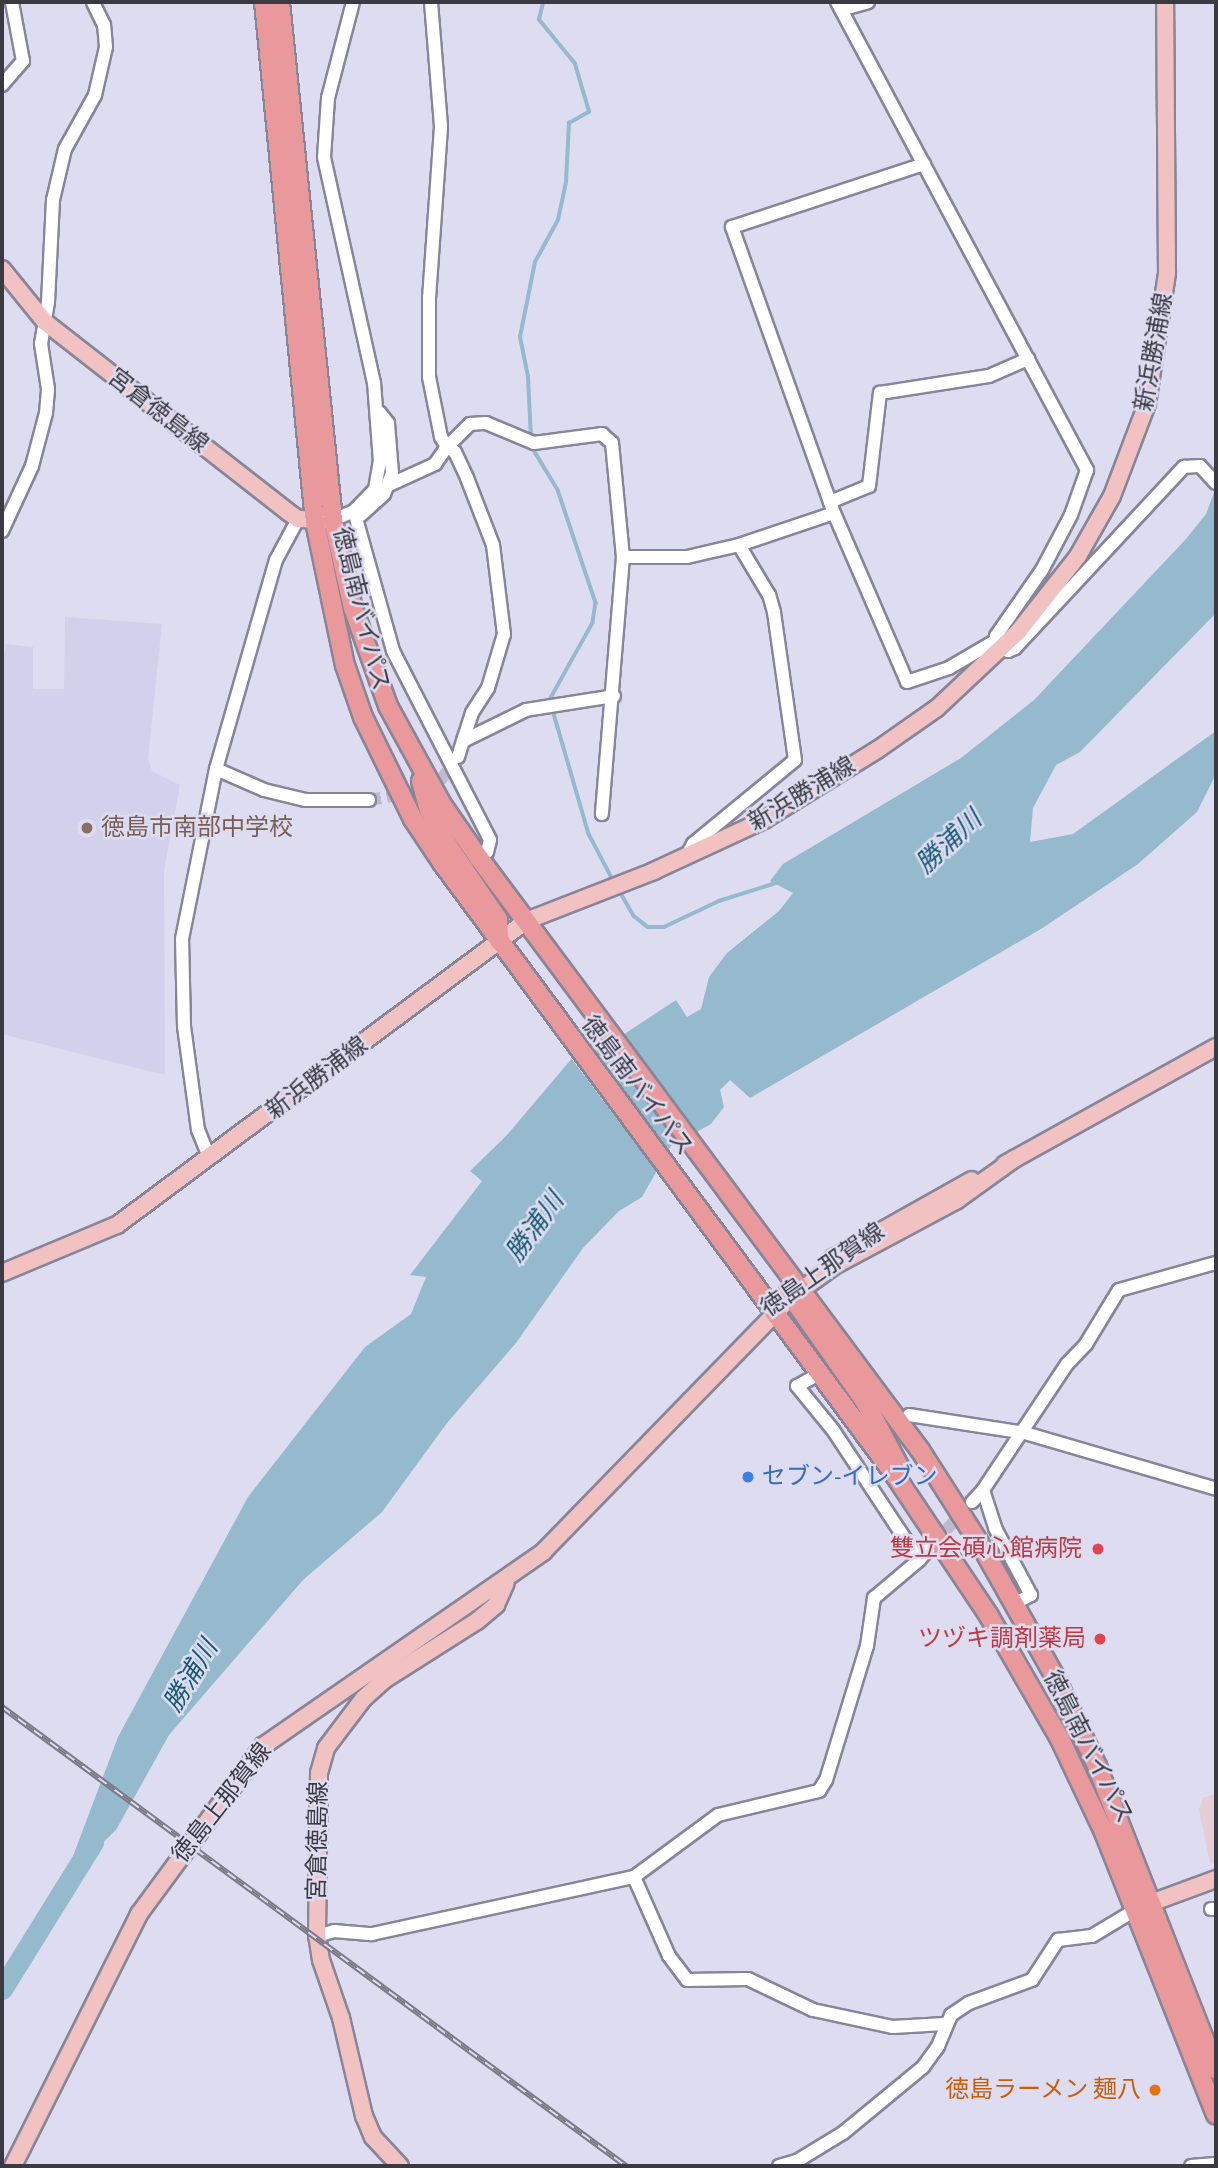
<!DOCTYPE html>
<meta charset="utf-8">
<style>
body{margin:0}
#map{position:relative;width:1218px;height:2168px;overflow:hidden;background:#dedcf1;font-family:"Source Sans 3","Noto Sans JP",sans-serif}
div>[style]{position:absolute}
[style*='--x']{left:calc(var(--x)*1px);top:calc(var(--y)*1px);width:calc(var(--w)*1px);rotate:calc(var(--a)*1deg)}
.commercial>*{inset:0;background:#e6cdd6}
.built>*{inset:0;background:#d3d0ec}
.water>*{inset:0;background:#95bacd}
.pier>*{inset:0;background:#dedcf1;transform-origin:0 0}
.stream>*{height:3.5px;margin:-1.75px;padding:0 1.75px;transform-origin:1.75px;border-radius:1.75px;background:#95bacd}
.river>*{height:21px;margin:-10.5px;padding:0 10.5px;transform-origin:10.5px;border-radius:10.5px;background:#95bacd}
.minor-tunnel>*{height:12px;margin-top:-6px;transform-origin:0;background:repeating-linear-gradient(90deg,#bdbcce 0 12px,transparent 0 18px)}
.roads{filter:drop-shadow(2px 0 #878598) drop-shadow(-2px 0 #878598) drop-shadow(0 2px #878598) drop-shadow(0 -2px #878598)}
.minor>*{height:12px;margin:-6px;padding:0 6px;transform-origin:6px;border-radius:6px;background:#fff}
.major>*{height:16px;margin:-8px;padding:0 8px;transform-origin:8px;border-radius:8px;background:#f2c2c3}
.highway>*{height:18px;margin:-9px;padding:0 9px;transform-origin:9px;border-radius:9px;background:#e9999b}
.rail>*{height:6px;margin-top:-3px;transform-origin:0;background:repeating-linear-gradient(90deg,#dedcf1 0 10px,#7c7a88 0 20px);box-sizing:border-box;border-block:2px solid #7c7a88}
.dots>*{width:19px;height:19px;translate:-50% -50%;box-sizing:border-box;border:4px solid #dedcf1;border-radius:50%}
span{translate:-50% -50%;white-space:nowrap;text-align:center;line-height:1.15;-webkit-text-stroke:5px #dedcf1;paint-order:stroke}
.street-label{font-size:24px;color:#3b3a42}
.education-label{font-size:24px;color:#785e54}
.left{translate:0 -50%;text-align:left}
.shop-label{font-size:24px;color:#366cbe}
.health-label{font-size:24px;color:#be3a42}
.right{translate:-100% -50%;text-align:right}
.food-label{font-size:24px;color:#c56008}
.water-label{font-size:26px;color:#155974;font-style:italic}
.frame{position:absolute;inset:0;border:4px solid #3b3a42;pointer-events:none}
</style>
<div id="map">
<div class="commercial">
<div style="clip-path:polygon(1216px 1794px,1216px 1862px,1210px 1864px,1199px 1809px,1203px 1798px)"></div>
</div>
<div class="built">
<div style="clip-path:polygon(65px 617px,162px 624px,148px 759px,152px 771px,180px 785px,164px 871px,165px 1075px,2px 1034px,2px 668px,6px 644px,33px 647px,33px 689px,64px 689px)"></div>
</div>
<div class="water">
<div style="clip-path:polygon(1216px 487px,1216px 613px,1080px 752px,1056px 765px,1033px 808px,1030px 842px,1073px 834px,1216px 731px,1216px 774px,1197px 812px,1138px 864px,1041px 929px,750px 1098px,730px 1080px,720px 1090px,724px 1107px,711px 1124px,671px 1146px,642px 1197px,619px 1211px,583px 1248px,516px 1343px,447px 1423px,382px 1512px,303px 1580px,169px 1735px,116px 1830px,64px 1880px,118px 1737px,248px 1497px,365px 1347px,411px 1314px,426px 1277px,410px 1275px,482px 1181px,470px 1171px,507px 1135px,585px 1043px,620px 1037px,676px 1000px,687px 1017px,701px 1009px,709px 977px,727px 953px,779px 911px,793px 893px,770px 881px,783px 864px,961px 758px,1034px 700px,1186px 539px,1206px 514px)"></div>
</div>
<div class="pier">
<div style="left:581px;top:1043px;width:144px;height:17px;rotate:53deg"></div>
</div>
<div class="stream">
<div style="--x:531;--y:439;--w:62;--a:-92.8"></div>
<div style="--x:528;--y:377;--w:41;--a:-101.3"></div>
<div style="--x:520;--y:337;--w:76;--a:-78.7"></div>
<div style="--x:535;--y:262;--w:48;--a:-61.3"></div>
<div style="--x:558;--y:220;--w:39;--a:-78"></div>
<div style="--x:566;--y:182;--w:59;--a:-87.1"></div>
<div style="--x:569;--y:123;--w:23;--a:-29"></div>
<div style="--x:589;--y:112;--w:50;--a:-106.3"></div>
<div style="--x:575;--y:64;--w:57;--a:-129.3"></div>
<div style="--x:539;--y:20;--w:18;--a:-77"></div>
<div style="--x:532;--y:447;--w:50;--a:58.8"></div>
<div style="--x:558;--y:490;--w:119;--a:71.4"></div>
<div style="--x:596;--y:603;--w:20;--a:99"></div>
<div style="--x:593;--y:623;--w:88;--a:119.2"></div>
<div style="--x:550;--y:700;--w:140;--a:73.8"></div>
<div style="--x:589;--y:834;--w:52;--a:62.4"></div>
<div style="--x:619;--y:890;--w:30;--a:60"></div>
<div style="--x:634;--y:916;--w:18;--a:38"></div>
<div style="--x:648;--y:927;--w:16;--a:0"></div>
<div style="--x:664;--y:927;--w:61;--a:-25.3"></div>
<div style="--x:719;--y:901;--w:60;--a:-17.5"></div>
</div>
<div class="river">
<div style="--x:2;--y:1989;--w:173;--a:-58.2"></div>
</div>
<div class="minor-tunnel">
<div style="--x:369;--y:800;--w:41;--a:-9.9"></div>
<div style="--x:409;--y:793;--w:33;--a:-21"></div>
<div style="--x:440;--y:781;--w:27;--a:-54"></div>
<div style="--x:934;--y:1544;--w:45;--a:-48.6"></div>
</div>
<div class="roads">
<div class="minor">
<div style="--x:431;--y:2;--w:125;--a:85.4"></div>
<div style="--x:441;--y:127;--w:170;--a:94"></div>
<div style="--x:429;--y:297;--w:80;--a:90"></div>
<div style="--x:429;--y:377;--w:61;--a:78.7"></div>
<div style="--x:441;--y:437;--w:12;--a:59"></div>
<div style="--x:447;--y:447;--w:33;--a:-45"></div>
<div style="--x:470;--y:424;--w:16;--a:-4"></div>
<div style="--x:486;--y:423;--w:52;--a:22.6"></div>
<div style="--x:534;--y:443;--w:69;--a:-7.5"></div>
<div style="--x:602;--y:434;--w:13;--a:42"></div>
<div style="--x:612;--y:443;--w:115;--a:84.5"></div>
<div style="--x:623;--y:557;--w:258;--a:94.7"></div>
<div style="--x:837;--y:2;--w:531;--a:61.89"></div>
<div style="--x:1087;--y:470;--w:48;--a:109.6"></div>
<div style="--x:1071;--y:515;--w:62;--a:117.8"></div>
<div style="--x:1042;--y:570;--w:80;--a:124.9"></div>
<div style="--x:996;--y:636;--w:10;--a:90"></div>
<div style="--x:996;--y:646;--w:13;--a:23"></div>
<div style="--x:1008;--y:651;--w:8;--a:-23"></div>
<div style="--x:1015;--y:648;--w:248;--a:-47"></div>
<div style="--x:1184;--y:467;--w:16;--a:-4"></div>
<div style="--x:1200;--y:466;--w:23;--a:47"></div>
<div style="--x:844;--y:9;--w:25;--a:-16"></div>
<div style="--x:2;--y:85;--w:32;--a:-49"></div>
<div style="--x:23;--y:61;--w:60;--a:-100.6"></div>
<div style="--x:924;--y:164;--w:202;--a:161.8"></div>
<div style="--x:732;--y:227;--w:304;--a:70.4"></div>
<div style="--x:834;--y:513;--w:184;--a:66.6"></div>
<div style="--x:907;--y:682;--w:44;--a:-18.4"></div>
<div style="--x:949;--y:668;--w:53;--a:-30.4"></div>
<div style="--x:389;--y:485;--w:51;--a:-24.5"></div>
<div style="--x:435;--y:464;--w:21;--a:-55"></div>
<div style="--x:447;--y:447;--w:9;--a:32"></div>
<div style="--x:455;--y:452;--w:29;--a:65"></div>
<div style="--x:467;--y:478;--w:72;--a:68.8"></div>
<div style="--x:493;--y:545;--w:90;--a:83"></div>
<div style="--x:504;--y:634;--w:56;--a:106.5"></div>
<div style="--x:488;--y:688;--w:30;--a:123"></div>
<div style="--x:472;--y:713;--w:29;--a:108"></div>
<div style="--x:463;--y:741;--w:70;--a:-26.2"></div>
<div style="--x:526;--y:710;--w:89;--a:-9"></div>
<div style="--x:830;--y:502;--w:42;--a:-22.3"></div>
<div style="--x:869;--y:486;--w:94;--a:-83.3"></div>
<div style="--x:880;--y:393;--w:110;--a:-8.9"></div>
<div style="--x:989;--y:376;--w:43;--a:-23.6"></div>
<div style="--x:354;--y:511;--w:145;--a:74.4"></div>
<div style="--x:393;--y:651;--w:212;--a:62.8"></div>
<div style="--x:490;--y:840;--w:12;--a:104"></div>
<div style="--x:487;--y:852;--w:10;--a:143"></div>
<div style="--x:361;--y:515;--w:31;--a:-42"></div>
<div style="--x:384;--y:494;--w:22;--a:-69"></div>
<div style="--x:392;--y:473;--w:50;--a:-94.6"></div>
<div style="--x:388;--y:423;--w:14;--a:-129"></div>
<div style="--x:333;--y:520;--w:23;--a:-23"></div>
<div style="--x:354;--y:511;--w:30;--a:-46"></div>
<div style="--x:375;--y:489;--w:27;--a:-80"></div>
<div style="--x:380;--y:462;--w:79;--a:-94.3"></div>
<div style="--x:374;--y:383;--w:231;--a:-102.5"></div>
<div style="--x:324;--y:157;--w:59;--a:-86.1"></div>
<div style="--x:328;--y:98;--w:99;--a:-75.4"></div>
<div style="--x:2;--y:531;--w:72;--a:-65.2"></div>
<div style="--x:32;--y:466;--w:55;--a:-75.2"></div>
<div style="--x:46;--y:413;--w:24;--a:-85"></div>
<div style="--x:48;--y:389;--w:46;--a:-98.8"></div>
<div style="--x:41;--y:344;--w:43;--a:-80.5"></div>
<div style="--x:48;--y:302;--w:102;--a:-87.2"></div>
<div style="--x:53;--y:200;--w:52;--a:-76.8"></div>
<div style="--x:65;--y:149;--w:62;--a:-60.9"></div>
<div style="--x:95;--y:95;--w:49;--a:-77.1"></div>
<div style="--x:106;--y:47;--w:22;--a:-95"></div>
<div style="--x:104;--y:25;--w:25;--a:-116"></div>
<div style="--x:623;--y:557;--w:64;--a:0"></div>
<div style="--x:687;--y:557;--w:53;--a:-13"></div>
<div style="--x:739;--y:545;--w:100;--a:-18.6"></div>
<div style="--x:458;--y:757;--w:17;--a:-73"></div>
<div style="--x:216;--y:769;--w:52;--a:23.6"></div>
<div style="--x:264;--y:790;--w:42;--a:13.7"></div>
<div style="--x:305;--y:800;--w:64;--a:0"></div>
<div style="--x:687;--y:855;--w:13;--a:-61"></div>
<div style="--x:693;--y:844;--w:132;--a:-39.5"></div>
<div style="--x:795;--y:760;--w:149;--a:-98.1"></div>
<div style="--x:774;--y:612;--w:18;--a:-106"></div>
<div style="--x:769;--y:595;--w:58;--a:-121"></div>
<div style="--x:209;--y:1157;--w:29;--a:-112"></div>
<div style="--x:198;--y:1130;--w:105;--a:-97.7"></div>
<div style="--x:184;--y:1026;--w:87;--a:-91.3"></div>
<div style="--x:182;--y:939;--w:173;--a:-78.7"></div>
<div style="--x:216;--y:769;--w:217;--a:-74"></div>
<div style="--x:276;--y:560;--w:47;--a:-61.8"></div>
<div style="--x:819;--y:1374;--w:25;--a:151"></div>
<div style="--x:797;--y:1386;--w:57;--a:50.7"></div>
<div style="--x:833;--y:1430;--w:156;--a:56.5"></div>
<div style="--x:919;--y:1560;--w:15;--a:-48"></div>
<div style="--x:909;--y:1415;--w:117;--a:8.8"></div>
<div style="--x:1025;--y:1433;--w:199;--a:16.3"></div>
<div style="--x:983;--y:1490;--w:151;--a:-56.3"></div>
<div style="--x:1067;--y:1364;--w:28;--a:-46"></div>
<div style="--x:1086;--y:1344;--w:63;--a:-58.6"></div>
<div style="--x:1119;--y:1290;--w:101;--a:-15.6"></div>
<div style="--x:972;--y:1502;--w:16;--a:-47"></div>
<div style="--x:983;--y:1490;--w:40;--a:72"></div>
<div style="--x:995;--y:1528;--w:76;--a:61.8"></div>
<div style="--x:1031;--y:1595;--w:18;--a:153"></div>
<div style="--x:634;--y:1877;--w:86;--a:66.1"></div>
<div style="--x:669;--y:1956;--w:30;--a:53"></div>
<div style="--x:687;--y:1980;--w:61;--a:-0.9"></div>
<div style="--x:748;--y:1979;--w:72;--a:25.5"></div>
<div style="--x:813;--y:2010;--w:82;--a:12"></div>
<div style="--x:893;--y:2027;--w:51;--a:-3.4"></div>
<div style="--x:1211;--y:1909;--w:5;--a:0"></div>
<div style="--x:317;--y:1936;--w:18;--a:-16"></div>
<div style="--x:334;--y:1931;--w:38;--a:5"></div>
<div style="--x:372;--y:1934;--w:268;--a:-12.3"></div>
<div style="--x:634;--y:1877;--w:104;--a:-36.4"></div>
<div style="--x:718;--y:1815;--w:104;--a:-13.4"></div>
<div style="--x:819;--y:1791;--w:13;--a:-58"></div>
<div style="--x:826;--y:1780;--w:140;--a:-73"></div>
<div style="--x:867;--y:1646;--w:49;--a:-81.7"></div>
<div style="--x:874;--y:1598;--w:59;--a:-40.2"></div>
<div style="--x:779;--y:2166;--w:19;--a:-16"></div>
<div style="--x:797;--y:2161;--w:54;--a:-31.3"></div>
<div style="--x:843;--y:2133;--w:104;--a:-39.5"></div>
<div style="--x:923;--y:2067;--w:26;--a:-54"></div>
<div style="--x:938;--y:2046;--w:34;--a:-67"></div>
<div style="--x:951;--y:2015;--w:22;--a:-34"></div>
<div style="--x:969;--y:2003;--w:67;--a:-20.1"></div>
<div style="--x:1032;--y:1980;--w:48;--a:-57"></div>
<div style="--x:1058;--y:1940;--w:34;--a:-7"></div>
<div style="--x:1092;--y:1936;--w:52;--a:-31"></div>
<div style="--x:1191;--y:2166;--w:24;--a:-5"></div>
</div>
<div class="major">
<div style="--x:2;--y:269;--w:68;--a:50.9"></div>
<div style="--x:45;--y:322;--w:308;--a:38"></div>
<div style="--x:288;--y:512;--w:12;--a:35"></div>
<div style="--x:298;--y:519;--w:29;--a:2"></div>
<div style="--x:1005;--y:1164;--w:241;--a:-29"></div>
<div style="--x:833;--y:1258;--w:159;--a:-29.3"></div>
<div style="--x:2;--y:1273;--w:125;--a:-22.7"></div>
<div style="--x:117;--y:1225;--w:510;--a:-36.62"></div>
<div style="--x:526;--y:921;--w:137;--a:-21.3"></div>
<div style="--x:654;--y:871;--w:121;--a:-24.9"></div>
<div style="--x:764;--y:820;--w:133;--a:-31.8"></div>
<div style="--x:877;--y:750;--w:73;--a:-35"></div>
<div style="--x:937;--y:708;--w:111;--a:-43.2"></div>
<div style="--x:1018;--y:632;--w:97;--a:-51.7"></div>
<div style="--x:1078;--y:556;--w:69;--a:-60.5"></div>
<div style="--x:1112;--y:496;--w:98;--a:-69.2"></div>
<div style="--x:1147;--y:404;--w:133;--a:-81.3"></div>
<div style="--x:1167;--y:273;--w:271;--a:-90.4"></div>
<div style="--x:1140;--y:1907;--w:81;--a:-20.2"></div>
<div style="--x:13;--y:2166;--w:282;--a:-63.4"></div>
<div style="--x:139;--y:1914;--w:209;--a:-53.6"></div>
<div style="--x:263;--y:1746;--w:341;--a:-34.7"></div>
<div style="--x:543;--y:1552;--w:354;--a:-45.8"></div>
<div style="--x:790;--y:1298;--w:54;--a:-36"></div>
<div style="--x:834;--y:1266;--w:140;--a:-28.2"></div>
<div style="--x:957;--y:1200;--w:70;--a:-35.7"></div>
<div style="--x:400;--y:2166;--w:40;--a:-133"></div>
<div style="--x:373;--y:2137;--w:23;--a:-113"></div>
<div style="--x:364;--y:2116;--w:101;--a:-103.2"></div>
<div style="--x:341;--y:2018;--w:61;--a:-109"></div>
<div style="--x:321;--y:1960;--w:24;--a:-99"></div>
<div style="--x:317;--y:1936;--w:163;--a:-89.3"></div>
<div style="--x:319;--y:1773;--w:26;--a:-74"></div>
<div style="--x:326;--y:1748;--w:61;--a:-52.9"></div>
<div style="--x:363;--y:1699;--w:28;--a:-42"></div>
<div style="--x:384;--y:1680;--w:110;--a:-32.4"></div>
<div style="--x:477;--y:1621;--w:25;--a:-40"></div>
<div style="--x:496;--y:1605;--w:24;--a:-66"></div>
</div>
<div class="highway">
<div style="--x:264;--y:2;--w:522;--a:84.4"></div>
<div style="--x:315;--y:522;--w:146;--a:78.2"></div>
<div style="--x:345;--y:665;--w:55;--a:70.9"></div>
<div style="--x:363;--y:717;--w:114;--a:63.9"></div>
<div style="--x:413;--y:819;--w:54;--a:56.3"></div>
<div style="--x:443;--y:864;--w:755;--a:53.51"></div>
<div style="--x:892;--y:1471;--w:174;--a:56.2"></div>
<div style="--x:989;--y:1616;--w:142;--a:60"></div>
<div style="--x:1060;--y:1739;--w:103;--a:64.7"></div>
<div style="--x:1104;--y:1832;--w:304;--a:68.4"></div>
<div style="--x:280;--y:2;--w:521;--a:84.16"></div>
<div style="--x:333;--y:520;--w:90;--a:77.2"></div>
<div style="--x:353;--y:608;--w:104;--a:70.3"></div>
<div style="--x:388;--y:706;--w:111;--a:61.3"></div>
<div style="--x:441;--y:803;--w:67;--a:55.4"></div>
<div style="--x:479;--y:858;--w:738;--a:53.32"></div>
<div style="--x:920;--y:1450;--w:117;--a:57.5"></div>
<div style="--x:983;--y:1549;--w:147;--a:60.6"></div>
<div style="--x:1055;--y:1677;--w:98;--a:64.7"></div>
<div style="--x:1097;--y:1766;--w:326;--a:68.6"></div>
<div style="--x:421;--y:781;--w:30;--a:75"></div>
<div style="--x:429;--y:810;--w:42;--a:61.6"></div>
<div style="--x:449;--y:847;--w:87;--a:55.8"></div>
<div style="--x:498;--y:919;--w:22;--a:87"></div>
<div style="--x:788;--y:1292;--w:132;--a:54.9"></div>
<div style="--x:864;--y:1400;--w:77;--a:62.1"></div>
</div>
</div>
<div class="rail">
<div style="--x:2;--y:1707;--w:775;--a:36.34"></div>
</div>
<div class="dots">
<div style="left:87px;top:828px;background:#8d6e63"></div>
<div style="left:748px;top:1477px;background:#3f7fe0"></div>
<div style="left:1098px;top:1549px;background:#e0444e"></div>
<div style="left:1100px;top:1639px;background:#e0444e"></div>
<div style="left:1155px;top:2090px;background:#e8710a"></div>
</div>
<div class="street-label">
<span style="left:1154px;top:352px;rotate:-80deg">新浜勝浦線</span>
<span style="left:158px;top:411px;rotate:38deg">宮倉徳島線</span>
<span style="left:361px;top:609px;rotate:76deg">徳島南バイパス</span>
<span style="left:802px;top:794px;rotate:-31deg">新浜勝浦線</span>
<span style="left:317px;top:1078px;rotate:-37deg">新浜勝浦線</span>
<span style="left:637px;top:1086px;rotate:53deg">徳島南バイパス</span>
<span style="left:823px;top:1270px;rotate:-35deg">徳島上那賀線</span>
<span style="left:1088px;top:1747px;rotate:63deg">徳島南バイパス</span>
<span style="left:222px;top:1803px;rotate:-52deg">徳島上那賀線</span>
<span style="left:318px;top:1841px;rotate:-89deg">宮倉徳島線</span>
</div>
<div class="education-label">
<span class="left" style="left:101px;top:828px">徳島市南部中学校</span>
</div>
<div class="shop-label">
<span class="left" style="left:762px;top:1477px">セブン-イレブン</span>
</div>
<div class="health-label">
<span class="right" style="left:1082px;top:1549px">雙立会碩心館病院</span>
<span class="right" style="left:1086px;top:1639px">ツヅキ調剤薬局</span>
</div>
<div class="food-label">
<span class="right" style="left:1141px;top:2090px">徳島ラーメン 麺八</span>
</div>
<div class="water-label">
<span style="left:949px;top:842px;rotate:-43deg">勝浦川</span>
<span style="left:535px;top:1227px;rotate:-54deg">勝浦川</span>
<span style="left:191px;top:1676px;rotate:-59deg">勝浦川</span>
</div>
<div class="frame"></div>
</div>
